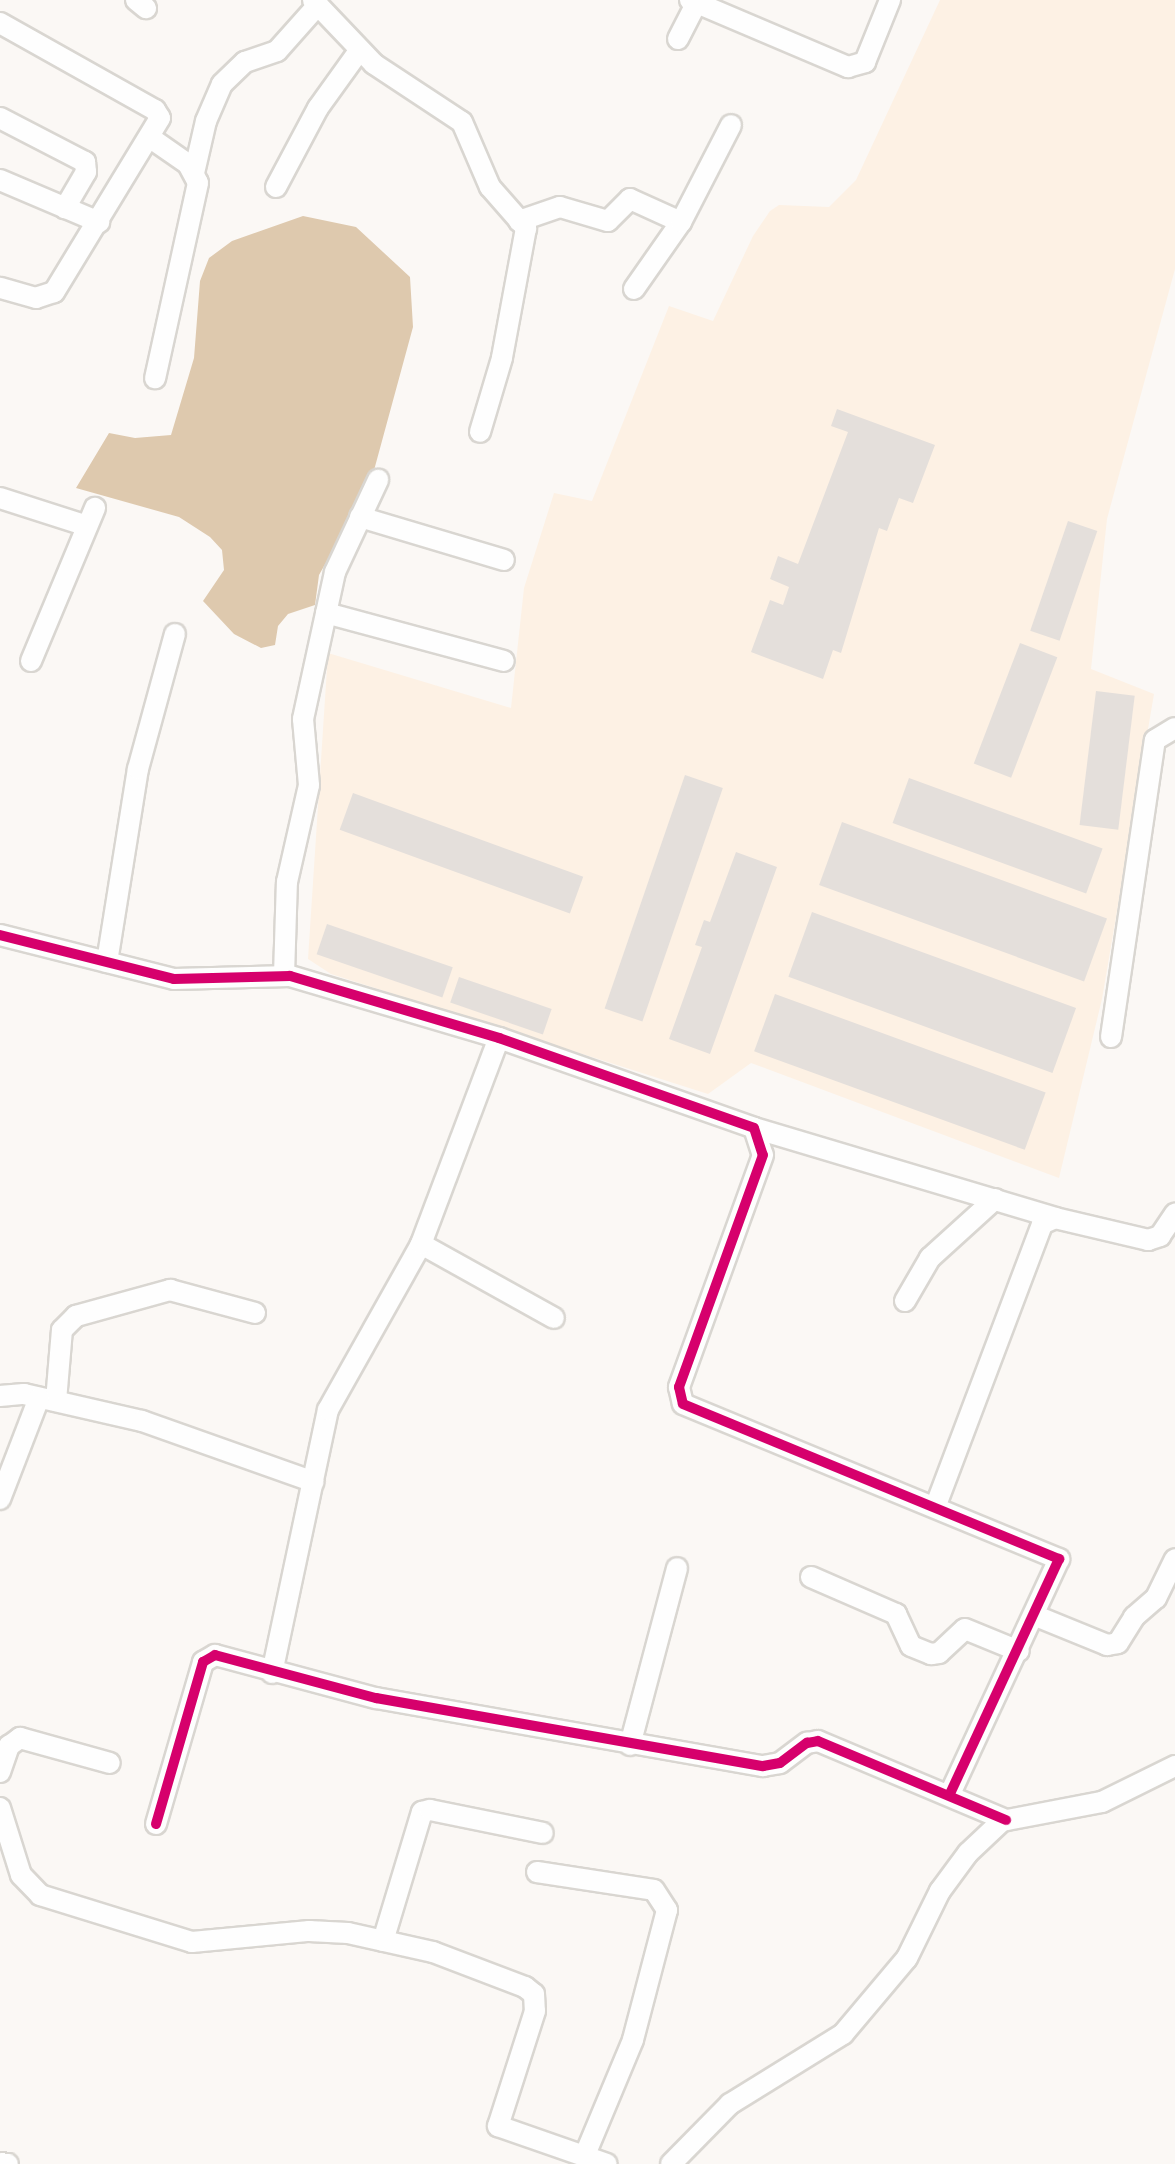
<!DOCTYPE html>
<style>
body{margin:0}
#map{position:relative;width:1175px;height:2164px;overflow:hidden;background:#fbf8f5;font-family:"Work Sans",sans-serif}
div>[style]{position:absolute}
[style*='--x']{left:calc(var(--x)*1px);top:calc(var(--y)*1px);width:calc(var(--w)*1px);rotate:calc(var(--a)*1deg)}
.built>*{inset:0;background:#fdf1e4}
.water>*{inset:0;background:#dec9ae}
.building>*{inset:0;background:#e4dfdb;transform-origin:0 0}
.roads{filter:drop-shadow(2px 0 #d9d6d1) drop-shadow(-2px 0 #d9d6d1) drop-shadow(0 2px #d9d6d1) drop-shadow(0 -2px #d9d6d1)}
.street>*{height:20px;margin:-10px;padding:0 10px;transform-origin:10px;border-radius:10px;background:#fefefe}
.cycleway>*{height:10px;margin:-5px;padding:0 5px;transform-origin:5px;border-radius:5px;background:#d6006c}
span{translate:-50% -50%;white-space:nowrap;text-align:center;line-height:1.15;-webkit-text-stroke:6px #fff;paint-order:stroke}
</style>
<div id="map">
<div class="built">
<div style="clip-path:polygon(940px 0,1175px 0,1175px 269px,1107px 519px,1091px 669px,1154px 694px,1102px 999px,1059px 1178px,751px 1063px,708px 1094px,331px 974px,308px 959px,328px 653px,511px 708px,524px 588px,554px 493px,592px 501px,669px 306px,713px 321px,753px 236px,770px 211px,779px 205px,829px 207px,856px 180px)"></div>
</div>
<div class="water">
<div style="clip-path:polygon(303px 216px,356px 227px,410px 277px,413px 327px,370px 485px,319px 575px,315px 605px,288px 614px,278px 626px,275px 645px,261px 648px,234px 634px,203px 601px,224px 570px,222px 550px,210px 537px,179px 517px,76px 488px,109px 433px,135px 438px,171px 435px,194px 358px,200px 281px,209px 258px,232px 241px)"></div>
</div>
<div class="building">
<div style="clip-path:polygon(837px 409px,935px 445px,913px 503px,899px 498px,887px 531px,879px 528px,841px 653px,833px 650px,823px 679px,751px 652px,770px 600px,783px 605px,789px 587px,770px 579px,778px 556px,798px 564px,848px 432px,831px 426px)"></div>
<div style="left:1068px;top:521px;width:31px;height:116px;rotate:19deg"></div>
<div style="left:1020px;top:643px;width:40px;height:129px;rotate:21deg"></div>
<div style="left:1096px;top:691px;width:39px;height:135px;rotate:7deg"></div>
<div style="left:685px;top:775px;width:40px;height:247px;rotate:19deg"></div>
<div style="left:909px;top:778px;width:206px;height:48px;rotate:20deg"></div>
<div style="left:353px;top:793px;width:245px;height:39px;rotate:20deg"></div>
<div style="left:842px;top:822px;width:282px;height:67px;rotate:20deg"></div>
<div style="clip-path:polygon(736px 852px,777px 867px,710px 1054px,669px 1039px,702px 947px,695px 945px,704px 920px,710px 922px)"></div>
<div style="left:812px;top:912px;width:281px;height:69px;rotate:20deg"></div>
<div style="left:327px;top:924px;width:133px;height:32px;rotate:19deg"></div>
<div style="left:459px;top:977px;width:98px;height:27px;rotate:19deg"></div>
<div style="left:775px;top:994px;width:288px;height:61px;rotate:20deg"></div>
</div>
<div class="roads">
<div class="street">
<div style="--x:136;--y:0;--w:13;--a:39"></div>
<div style="--x:313;--y:0;--w:88;--a:46.4"></div>
<div style="--x:374;--y:64;--w:105;--a:33.4"></div>
<div style="--x:462;--y:122;--w:71;--a:66.7"></div>
<div style="--x:490;--y:187;--w:55;--a:48.7"></div>
<div style="--x:526;--y:228;--w:132;--a:100.5"></div>
<div style="--x:502;--y:358;--w:77;--a:106.6"></div>
<div style="--x:690;--y:0;--w:172;--a:23"></div>
<div style="--x:848;--y:67;--w:18;--a:-16"></div>
<div style="--x:865;--y:62;--w:67;--a:-68"></div>
<div style="--x:0;--y:23;--w:178;--a:29.3"></div>
<div style="--x:155;--y:110;--w:9;--a:58"></div>
<div style="--x:160;--y:118;--w:204;--a:121.3"></div>
<div style="--x:54;--y:292;--w:19;--a:162"></div>
<div style="--x:36;--y:298;--w:37;--a:-164"></div>
<div style="--x:678;--y:39;--w:44;--a:-62.9"></div>
<div style="--x:0;--y:118;--w:96;--a:27.4"></div>
<div style="--x:85;--y:162;--w:10;--a:84"></div>
<div style="--x:86;--y:172;--w:42;--a:120.3"></div>
<div style="--x:152;--y:139;--w:44;--a:34.8"></div>
<div style="--x:188;--y:164;--w:21;--a:62"></div>
<div style="--x:198;--y:183;--w:200;--a:102.4"></div>
<div style="--x:194;--y:173;--w:53;--a:-77"></div>
<div style="--x:206;--y:121;--w:40;--a:-66.6"></div>
<div style="--x:222;--y:84;--w:32;--a:-44"></div>
<div style="--x:245;--y:62;--w:34;--a:-19"></div>
<div style="--x:277;--y:51;--w:62;--a:-48.3"></div>
<div style="--x:0;--y:180;--w:108;--a:23"></div>
<div style="--x:276;--y:187;--w:89;--a:-62"></div>
<div style="--x:318;--y:108;--w:70;--a:-54.3"></div>
<div style="--x:519;--y:221;--w:43;--a:-18.9"></div>
<div style="--x:560;--y:207;--w:50;--a:16.3"></div>
<div style="--x:608;--y:221;--w:31;--a:-45"></div>
<div style="--x:630;--y:199;--w:56;--a:24.3"></div>
<div style="--x:634;--y:289;--w:82;--a:-55"></div>
<div style="--x:681;--y:222;--w:109;--a:-62.7"></div>
<div style="--x:0;--y:498;--w:91;--a:17.8"></div>
<div style="--x:360;--y:517;--w:150;--a:16.6"></div>
<div style="--x:326;--y:613;--w:184;--a:15.1"></div>
<div style="--x:31;--y:661;--w:166;--a:-67.3"></div>
<div style="--x:0;--y:935;--w:179;--a:14.2"></div>
<div style="--x:174;--y:979;--w:116;--a:-1.5"></div>
<div style="--x:290;--y:976;--w:218;--a:16.5"></div>
<div style="--x:499;--y:1038;--w:270;--a:19.4"></div>
<div style="--x:754;--y:1128;--w:28;--a:72"></div>
<div style="--x:763;--y:1155;--w:247;--a:109.9"></div>
<div style="--x:679;--y:1387;--w:17;--a:77"></div>
<div style="--x:683;--y:1404;--w:407;--a:22.4"></div>
<div style="--x:1059;--y:1559;--w:259;--a:114.9"></div>
<div style="--x:107;--y:962;--w:195;--a:-80.9"></div>
<div style="--x:138;--y:769;--w:140;--a:-74.7"></div>
<div style="--x:284;--y:975;--w:93;--a:-88.2"></div>
<div style="--x:287;--y:882;--w:99;--a:-77.2"></div>
<div style="--x:309;--y:785;--w:66;--a:-95.2"></div>
<div style="--x:303;--y:719;--w:150;--a:-77.7"></div>
<div style="--x:335;--y:572;--w:102;--a:-64.9"></div>
<div style="--x:1111;--y:1037;--w:300;--a:-81.6"></div>
<div style="--x:1155;--y:740;--w:23;--a:-31"></div>
<div style="--x:754;--y:1128;--w:314;--a:16.6"></div>
<div style="--x:421;--y:1244;--w:152;--a:29.1"></div>
<div style="--x:905;--y:1301;--w:50;--a:-59.8"></div>
<div style="--x:930;--y:1258;--w:88;--a:-42.2"></div>
<div style="--x:0;--y:1396;--w:24;--a:-5"></div>
<div style="--x:24;--y:1394;--w:121;--a:12.9"></div>
<div style="--x:142;--y:1421;--w:182;--a:19.5"></div>
<div style="--x:56;--y:1401;--w:71;--a:-85.2"></div>
<div style="--x:62;--y:1330;--w:20;--a:-45"></div>
<div style="--x:76;--y:1316;--w:98;--a:-15.5"></div>
<div style="--x:170;--y:1290;--w:88;--a:15.1"></div>
<div style="--x:0;--y:1499;--w:108;--a:-68.9"></div>
<div style="--x:936;--y:1505;--w:300;--a:-69.3"></div>
<div style="--x:1042;--y:1224;--w:14;--a:-25"></div>
<div style="--x:1055;--y:1218;--w:96;--a:13.3"></div>
<div style="--x:1148;--y:1240;--w:13;--a:-18"></div>
<div style="--x:1160;--y:1236;--w:27;--a:-56"></div>
<div style="--x:811;--y:1577;--w:93;--a:23.5"></div>
<div style="--x:896;--y:1614;--w:35;--a:65"></div>
<div style="--x:911;--y:1646;--w:22;--a:22"></div>
<div style="--x:931;--y:1654;--w:8;--a:-7"></div>
<div style="--x:939;--y:1653;--w:35;--a:-43"></div>
<div style="--x:965;--y:1629;--w:58;--a:22.2"></div>
<div style="--x:1036;--y:1616;--w:77;--a:22.2"></div>
<div style="--x:1107;--y:1645;--w:11;--a:-10"></div>
<div style="--x:1118;--y:1643;--w:31;--a:-58"></div>
<div style="--x:1134;--y:1617;--w:29;--a:-41"></div>
<div style="--x:1156;--y:1598;--w:43;--a:-64"></div>
<div style="--x:272;--y:1673;--w:269;--a:-78"></div>
<div style="--x:328;--y:1410;--w:190;--a:-60.7"></div>
<div style="--x:421;--y:1244;--w:220;--a:-69.3"></div>
<div style="--x:630;--y:1745;--w:183;--a:-75.1"></div>
<div style="--x:0;--y:1772;--w:28;--a:-71"></div>
<div style="--x:9;--y:1746;--w:14;--a:-36"></div>
<div style="--x:20;--y:1738;--w:93;--a:15.5"></div>
<div style="--x:0;--y:1808;--w:70;--a:72.6"></div>
<div style="--x:21;--y:1875;--w:28;--a:46"></div>
<div style="--x:40;--y:1895;--w:159;--a:17.2"></div>
<div style="--x:192;--y:1942;--w:118;--a:-5.4"></div>
<div style="--x:309;--y:1931;--w:39;--a:3"></div>
<div style="--x:348;--y:1933;--w:87;--a:12.6"></div>
<div style="--x:433;--y:1952;--w:98;--a:20.8"></div>
<div style="--x:525;--y:1987;--w:11;--a:38"></div>
<div style="--x:534;--y:1994;--w:17;--a:87"></div>
<div style="--x:535;--y:2011;--w:121;--a:107.8"></div>
<div style="--x:498;--y:2126;--w:115;--a:19.2"></div>
<div style="--x:156;--y:1824;--w:169;--a:-73.8"></div>
<div style="--x:203;--y:1662;--w:14;--a:-30"></div>
<div style="--x:215;--y:1655;--w:167;--a:15"></div>
<div style="--x:376;--y:1698;--w:393;--a:10"></div>
<div style="--x:763;--y:1766;--w:17;--a:-10"></div>
<div style="--x:780;--y:1763;--w:34;--a:-37"></div>
<div style="--x:807;--y:1743;--w:11;--a:-10"></div>
<div style="--x:818;--y:1741;--w:204;--a:22.8"></div>
<div style="--x:537;--y:1872;--w:118;--a:8.7"></div>
<div style="--x:654;--y:1890;--w:24;--a:57"></div>
<div style="--x:667;--y:1910;--w:134;--a:104.7"></div>
<div style="--x:633;--y:2040;--w:125;--a:112.7"></div>
<div style="--x:383;--y:1941;--w:135;--a:-73.2"></div>
<div style="--x:422;--y:1812;--w:8;--a:-14"></div>
<div style="--x:430;--y:1810;--w:115;--a:11.5"></div>
<div style="--x:0;--y:2163;--w:8;--a:7"></div>
<div style="--x:671;--y:2164;--w:84;--a:-45.5"></div>
<div style="--x:730;--y:2104;--w:133;--a:-31.8"></div>
<div style="--x:843;--y:2034;--w:99;--a:-49.9"></div>
<div style="--x:907;--y:1958;--w:75;--a:-63.8"></div>
<div style="--x:940;--y:1891;--w:47;--a:-53.6"></div>
<div style="--x:968;--y:1853;--w:47;--a:-43.3"></div>
<div style="--x:1002;--y:1821;--w:102;--a:-10.8"></div>
<div style="--x:1102;--y:1802;--w:81;--a:-26.3"></div>
</div>
</div>
<div class="cycleway">
<div style="--x:0;--y:935;--w:179;--a:14.2"></div>
<div style="--x:174;--y:979;--w:116;--a:-1.5"></div>
<div style="--x:290;--y:976;--w:218;--a:16.5"></div>
<div style="--x:499;--y:1038;--w:270;--a:19.4"></div>
<div style="--x:754;--y:1128;--w:28;--a:72"></div>
<div style="--x:763;--y:1155;--w:247;--a:109.9"></div>
<div style="--x:679;--y:1387;--w:17;--a:77"></div>
<div style="--x:683;--y:1404;--w:407;--a:22.4"></div>
<div style="--x:1059;--y:1559;--w:259;--a:114.9"></div>
<div style="--x:156;--y:1824;--w:169;--a:-73.8"></div>
<div style="--x:203;--y:1662;--w:14;--a:-30"></div>
<div style="--x:215;--y:1655;--w:167;--a:15"></div>
<div style="--x:376;--y:1698;--w:393;--a:10"></div>
<div style="--x:763;--y:1766;--w:17;--a:-10"></div>
<div style="--x:780;--y:1763;--w:34;--a:-37"></div>
<div style="--x:807;--y:1743;--w:11;--a:-10"></div>
<div style="--x:818;--y:1741;--w:204;--a:22.8"></div>
</div>
</div>
